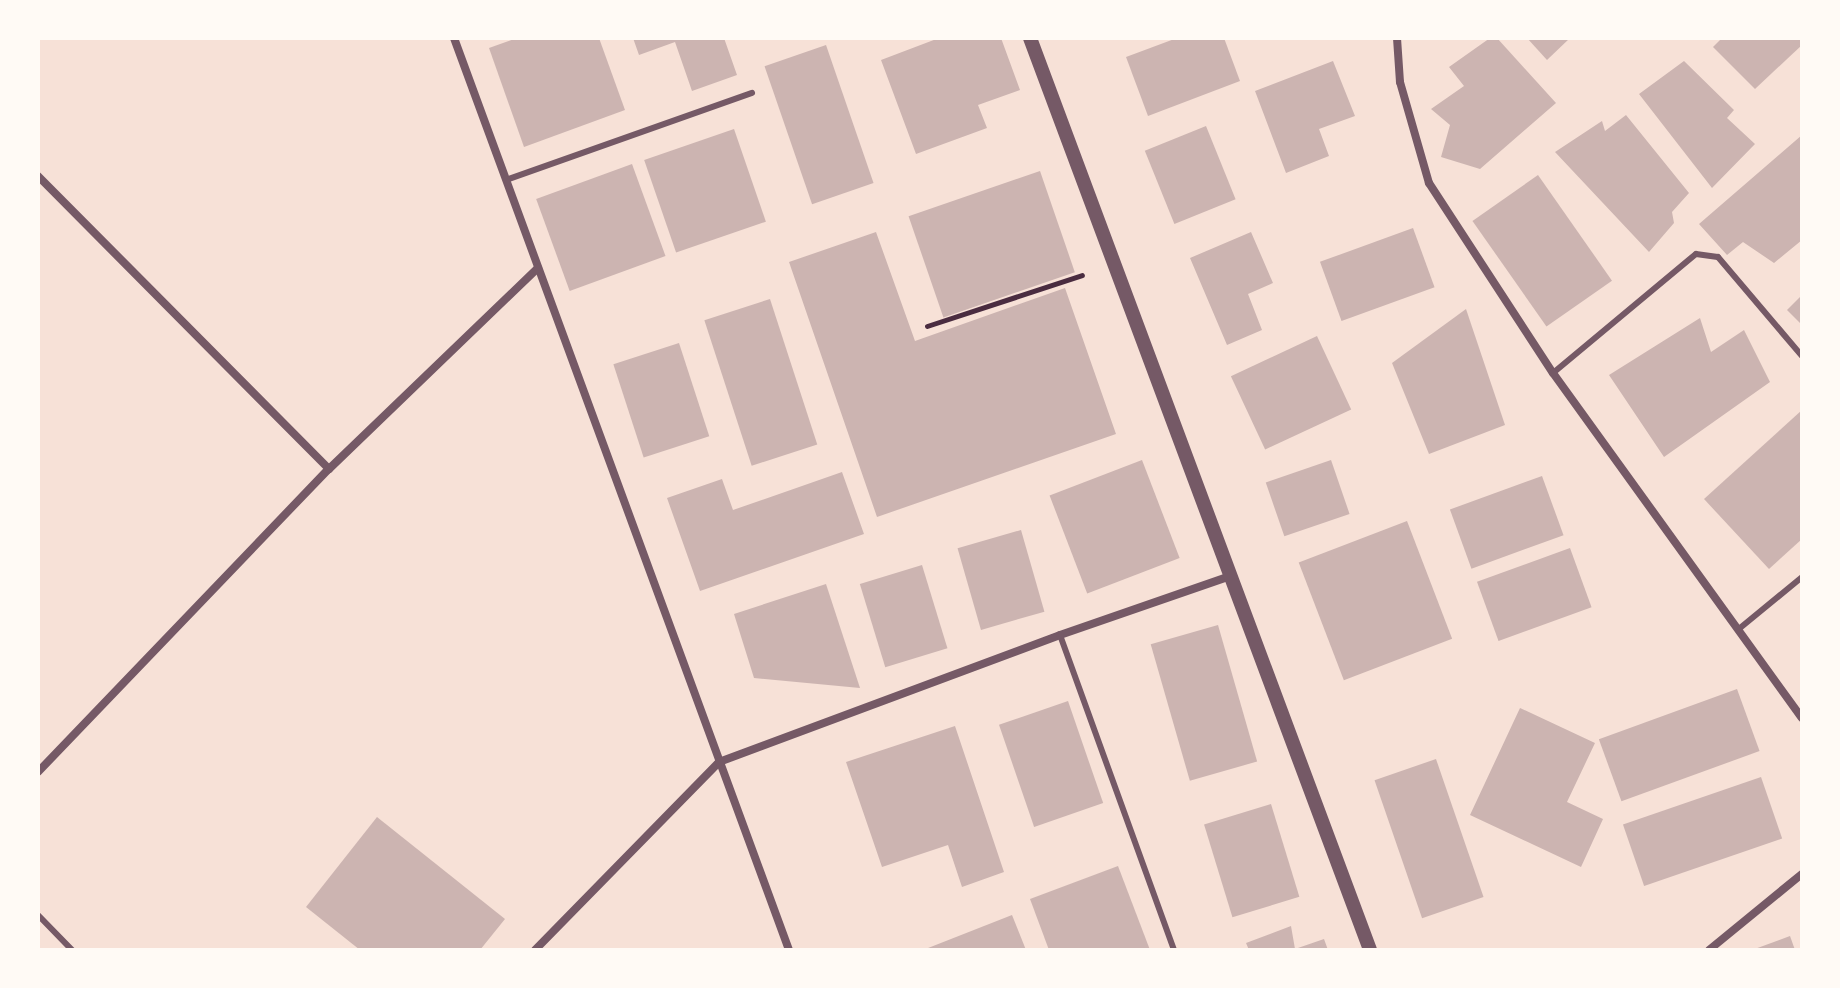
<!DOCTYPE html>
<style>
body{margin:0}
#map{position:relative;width:1840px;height:988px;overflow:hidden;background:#f7e1d7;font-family:"Work Sans",sans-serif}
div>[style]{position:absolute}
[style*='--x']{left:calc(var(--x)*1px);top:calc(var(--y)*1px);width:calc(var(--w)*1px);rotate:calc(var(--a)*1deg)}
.building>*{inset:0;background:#ccb4b1;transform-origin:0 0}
.path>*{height:5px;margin:-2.5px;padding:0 2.5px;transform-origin:2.5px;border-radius:2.5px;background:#4a2c40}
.service>*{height:6px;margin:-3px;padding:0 3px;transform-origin:3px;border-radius:3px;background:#755966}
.minor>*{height:8px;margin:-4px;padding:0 4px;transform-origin:4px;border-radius:4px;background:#755966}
.tertiary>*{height:14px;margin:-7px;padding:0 7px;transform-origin:7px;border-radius:7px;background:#755966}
span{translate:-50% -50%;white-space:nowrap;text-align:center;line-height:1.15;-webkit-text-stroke:8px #fffaf5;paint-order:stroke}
.frame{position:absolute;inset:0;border:40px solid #fffaf5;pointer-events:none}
</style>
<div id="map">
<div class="building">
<div style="clip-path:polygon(517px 38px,599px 38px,625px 110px,524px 147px,489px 48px)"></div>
<div style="clip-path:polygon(633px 38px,724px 38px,737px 75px,692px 91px,675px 42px,639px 55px)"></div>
<div style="clip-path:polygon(939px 38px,1001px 38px,1020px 90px,978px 105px,987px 128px,916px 154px,881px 60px)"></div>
<div style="clip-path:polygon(1177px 38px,1224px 38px,1240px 81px,1148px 116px,1126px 57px)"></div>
<div style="clip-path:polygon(1490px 38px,1497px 38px,1556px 103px,1480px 169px,1441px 157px,1450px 125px,1431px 109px,1464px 86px,1449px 67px)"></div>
<div style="clip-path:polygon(1527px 38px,1570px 38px,1547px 60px)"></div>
<div style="clip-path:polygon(1722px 38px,1802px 38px,1802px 45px,1755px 89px,1713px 47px)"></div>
<div style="left:826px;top:45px;width:146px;height:65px;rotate:71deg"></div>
<div style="clip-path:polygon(1333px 61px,1355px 116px,1319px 129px,1329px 156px,1286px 173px,1255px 91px)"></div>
<div style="clip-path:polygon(1684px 61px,1734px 110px,1727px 118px,1755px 144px,1712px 188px,1639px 94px)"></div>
<div style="clip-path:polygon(1626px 115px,1689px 193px,1672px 212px,1674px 223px,1649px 252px,1555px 152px,1602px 121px,1605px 131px)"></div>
<div style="left:1206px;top:126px;width:79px;height:66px;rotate:68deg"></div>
<div style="left:734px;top:129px;width:98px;height:95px;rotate:71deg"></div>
<div style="clip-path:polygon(1802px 135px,1802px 240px,1774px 263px,1743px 242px,1727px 255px,1699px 224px)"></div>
<div style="left:632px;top:164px;width:98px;height:102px;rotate:70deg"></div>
<div style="left:1040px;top:171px;width:107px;height:139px;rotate:71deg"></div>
<div style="left:1538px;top:175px;width:129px;height:80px;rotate:55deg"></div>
<div style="left:1413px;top:228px;width:63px;height:99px;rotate:70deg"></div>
<div style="clip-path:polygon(876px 232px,915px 341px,1065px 288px,1116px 434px,877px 517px,789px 262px)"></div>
<div style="clip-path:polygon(1251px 232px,1273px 283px,1248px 294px,1262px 330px,1227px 345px,1190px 258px)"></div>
<div style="clip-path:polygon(1802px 295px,1802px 325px,1787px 310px)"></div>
<div style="left:770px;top:299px;width:153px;height:69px;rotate:72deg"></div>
<div style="clip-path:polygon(1466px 309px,1505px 425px,1429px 454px,1392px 363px)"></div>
<div style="clip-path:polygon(1700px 318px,1711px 352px,1744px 330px,1770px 382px,1664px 457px,1609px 375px)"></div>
<div style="left:1317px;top:336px;width:81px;height:95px;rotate:65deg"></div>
<div style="left:679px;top:343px;width:98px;height:69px;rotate:72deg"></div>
<div style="clip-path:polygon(1802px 410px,1802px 539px,1769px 569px,1704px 499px)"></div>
<div style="left:1142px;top:460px;width:105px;height:99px;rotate:69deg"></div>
<div style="left:1331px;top:460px;width:57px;height:69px;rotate:71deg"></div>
<div style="clip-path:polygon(842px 472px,864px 534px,700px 591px,667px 498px,722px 479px,733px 510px)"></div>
<div style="left:1542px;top:476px;width:63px;height:98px;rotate:70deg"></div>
<div style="left:1407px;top:521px;width:126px;height:116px;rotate:69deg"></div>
<div style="left:1021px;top:530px;width:85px;height:66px;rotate:74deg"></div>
<div style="left:1570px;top:548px;width:63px;height:99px;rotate:70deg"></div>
<div style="left:922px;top:565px;width:87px;height:65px;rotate:73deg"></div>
<div style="clip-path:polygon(826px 584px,860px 688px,754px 678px,734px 614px)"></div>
<div style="left:1218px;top:625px;width:142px;height:70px;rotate:74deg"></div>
<div style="left:1737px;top:689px;width:66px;height:147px;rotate:70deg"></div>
<div style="left:1068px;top:701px;width:108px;height:73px;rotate:71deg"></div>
<div style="clip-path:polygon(1520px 708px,1595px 743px,1567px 802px,1603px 819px,1581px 867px,1470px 815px)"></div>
<div style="clip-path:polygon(955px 726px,1004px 872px,962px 887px,948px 845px,882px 867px,846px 762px)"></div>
<div style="left:1436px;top:759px;width:146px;height:65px;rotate:71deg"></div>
<div style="left:1761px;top:777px;width:65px;height:146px;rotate:71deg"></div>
<div style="left:1271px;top:804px;width:97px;height:70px;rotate:73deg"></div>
<div style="clip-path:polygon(377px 817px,505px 919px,480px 950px,360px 950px,306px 907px)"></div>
<div style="clip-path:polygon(1118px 866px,1150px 950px,1049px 950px,1030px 899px)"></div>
<div style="clip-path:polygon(1012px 915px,1026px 950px,923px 950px)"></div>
<div style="clip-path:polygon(1291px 926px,1295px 949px,1324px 939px,1328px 950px,1249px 950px,1246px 943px)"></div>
<div style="clip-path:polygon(1790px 936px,1795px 950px,1752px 950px)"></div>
</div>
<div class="path">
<div style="--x:927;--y:326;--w:163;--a:-18.2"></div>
</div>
<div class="service">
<div style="--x:506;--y:180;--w:261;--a:-19.5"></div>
<div style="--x:1553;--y:373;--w:186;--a:-39.8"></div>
<div style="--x:1696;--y:254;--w:22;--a:8"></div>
<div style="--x:1718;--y:257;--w:130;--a:49.7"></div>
<div style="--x:1740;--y:628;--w:80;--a:-39.4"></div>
<div style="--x:1060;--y:635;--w:335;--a:70.1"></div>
<div style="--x:38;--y:915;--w:49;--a:45.8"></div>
</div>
<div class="minor">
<div style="--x:454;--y:38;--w:972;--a:69.83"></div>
<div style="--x:1397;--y:38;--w:44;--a:86.1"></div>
<div style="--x:1400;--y:82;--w:105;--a:74"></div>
<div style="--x:1429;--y:183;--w:227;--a:56.9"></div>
<div style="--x:1553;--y:373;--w:425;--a:54.2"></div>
<div style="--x:38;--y:176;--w:413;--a:45.2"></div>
<div style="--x:38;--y:772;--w:420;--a:-46.2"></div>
<div style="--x:329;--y:469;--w:290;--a:-43.9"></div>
<div style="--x:535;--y:950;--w:263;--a:-45.6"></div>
<div style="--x:719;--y:762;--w:364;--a:-20.4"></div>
<div style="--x:1060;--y:635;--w:180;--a:-19.1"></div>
<div style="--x:1709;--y:950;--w:120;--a:-39.3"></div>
</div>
<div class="tertiary">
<div style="--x:1030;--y:38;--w:973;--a:69.55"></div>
</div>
<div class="frame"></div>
</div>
